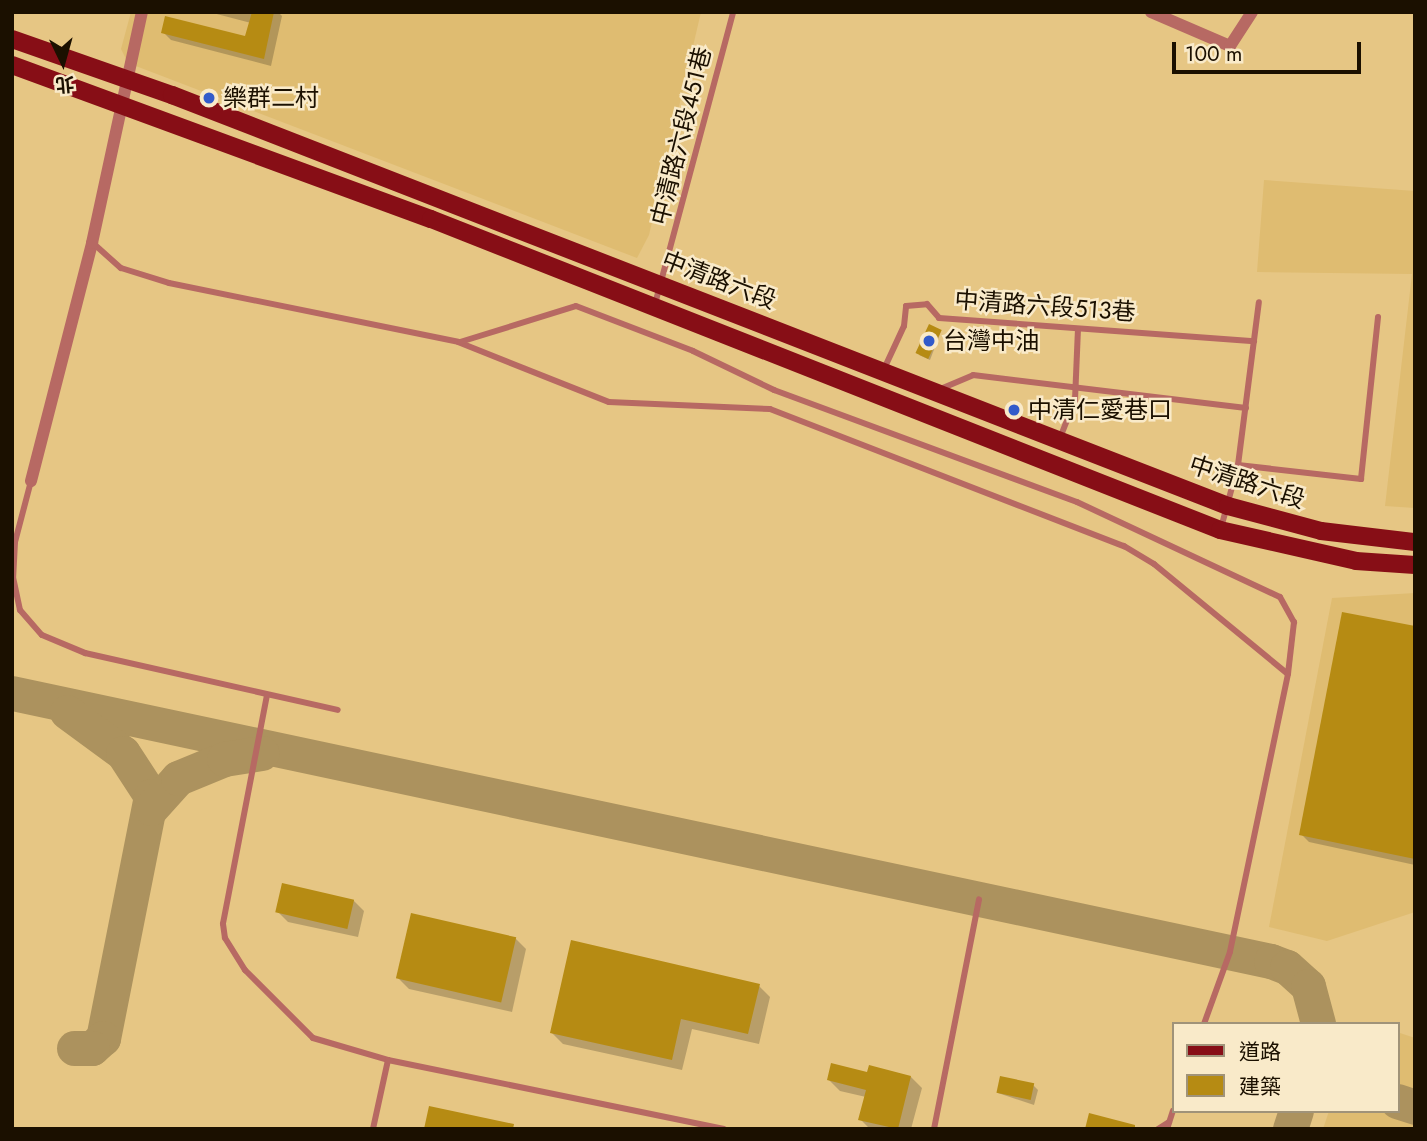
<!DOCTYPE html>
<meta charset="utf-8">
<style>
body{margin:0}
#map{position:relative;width:1427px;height:1141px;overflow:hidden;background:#e6c684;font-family:Jost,"Noto Sans TC",sans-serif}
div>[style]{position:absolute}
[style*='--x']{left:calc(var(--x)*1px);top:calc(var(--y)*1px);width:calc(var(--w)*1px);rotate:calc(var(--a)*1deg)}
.built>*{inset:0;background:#dfbc71}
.shadow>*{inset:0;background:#0003}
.taxiway>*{height:35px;margin:-17.5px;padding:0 17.5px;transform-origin:17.5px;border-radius:17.5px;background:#ac925e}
.building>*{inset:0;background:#b68b13;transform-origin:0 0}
.lane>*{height:6px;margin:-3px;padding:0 3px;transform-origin:3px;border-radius:3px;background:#b76963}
.street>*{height:12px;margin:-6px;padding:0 6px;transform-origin:6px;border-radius:6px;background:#b76963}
.primary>*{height:18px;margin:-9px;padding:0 9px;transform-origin:9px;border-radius:9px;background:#870e16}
.dots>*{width:19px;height:19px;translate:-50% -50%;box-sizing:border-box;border:4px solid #f9eac9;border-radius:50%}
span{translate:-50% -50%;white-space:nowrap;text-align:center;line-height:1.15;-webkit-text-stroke:5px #f9eac9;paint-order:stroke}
.poi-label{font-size:24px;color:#1b1000}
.left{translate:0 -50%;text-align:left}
.street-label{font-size:24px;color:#1b1000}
.frame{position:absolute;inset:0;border:14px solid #1b1000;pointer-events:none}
.legend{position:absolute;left:1172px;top:1022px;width:228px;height:91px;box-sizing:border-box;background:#f9eac9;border:2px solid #a09379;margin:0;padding:9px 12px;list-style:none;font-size:21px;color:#1b1000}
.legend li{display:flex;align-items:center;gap:14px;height:35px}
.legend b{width:35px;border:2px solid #a09379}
.north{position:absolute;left:28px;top:28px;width:70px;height:70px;-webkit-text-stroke:5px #f9eac9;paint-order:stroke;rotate:175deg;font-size:19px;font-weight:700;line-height:28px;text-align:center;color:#1b1000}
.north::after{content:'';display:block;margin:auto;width:24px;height:32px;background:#1b1000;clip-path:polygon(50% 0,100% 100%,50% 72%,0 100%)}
.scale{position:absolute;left:1172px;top:42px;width:189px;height:32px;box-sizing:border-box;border:4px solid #1b1000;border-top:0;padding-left:9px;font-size:21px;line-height:24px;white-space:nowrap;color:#1b1000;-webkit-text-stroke:5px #f9eac9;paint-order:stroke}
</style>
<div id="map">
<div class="built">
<div style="clip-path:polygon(131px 12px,701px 12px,649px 235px,637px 258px,128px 63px,121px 49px)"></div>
<div style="clip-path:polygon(1264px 180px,1415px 191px,1415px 508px,1385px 506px,1412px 274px,1257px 272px)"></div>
<div style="clip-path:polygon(1415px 593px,1415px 912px,1327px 941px,1269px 927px,1332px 598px)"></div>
<div style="clip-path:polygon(1397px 1032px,1415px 1038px,1415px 1129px,1323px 1129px,1329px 1111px,1397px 1111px)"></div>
</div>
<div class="shadow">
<div style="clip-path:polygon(209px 12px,278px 12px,282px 16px,271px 66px,171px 40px,163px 32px,247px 38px,251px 23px)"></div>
<div style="clip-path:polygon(941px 331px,930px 360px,919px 355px)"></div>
<div style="clip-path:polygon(1415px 628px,1415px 865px,1309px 842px,1301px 834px)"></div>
<div style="clip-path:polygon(353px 900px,364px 911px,358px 937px,288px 922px,277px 911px)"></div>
<div style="clip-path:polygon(515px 938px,526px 949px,512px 1012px,409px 989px,398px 978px)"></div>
<div style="clip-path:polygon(759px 986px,770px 997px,759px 1044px,692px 1029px,682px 1070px,563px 1044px,552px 1033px)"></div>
<div style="clip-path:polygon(869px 1074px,911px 1077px,922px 1088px,911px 1129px,870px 1129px,860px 1119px,866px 1097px,840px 1091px,829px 1080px)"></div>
<div style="clip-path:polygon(1033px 1085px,1038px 1090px,1034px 1105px,998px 1093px)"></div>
</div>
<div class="taxiway">
<div style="--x:12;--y:693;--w:1287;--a:12.02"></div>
<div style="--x:1271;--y:961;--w:17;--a:21"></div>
<div style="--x:1287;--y:967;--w:28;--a:42"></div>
<div style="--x:1308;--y:986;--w:39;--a:75"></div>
<div style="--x:67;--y:712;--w:69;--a:36.2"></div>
<div style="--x:123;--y:753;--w:51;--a:56.9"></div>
<div style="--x:151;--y:796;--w:247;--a:101.2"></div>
<div style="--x:103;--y:1038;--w:15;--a:138"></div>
<div style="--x:92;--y:1048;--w:18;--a:180"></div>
<div style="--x:151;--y:808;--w:40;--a:-48"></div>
<div style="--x:178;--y:778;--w:50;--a:-22.4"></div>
<div style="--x:224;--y:759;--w:38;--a:-9"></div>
<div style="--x:1397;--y:1101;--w:19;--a:18"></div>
<div style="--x:1290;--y:1129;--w:19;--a:-72"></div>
</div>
<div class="building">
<div style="clip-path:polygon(252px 12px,274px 12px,264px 59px,161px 33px,165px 16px,245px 36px)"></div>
<div style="left:929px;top:324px;width:14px;height:32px;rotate:25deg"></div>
<div style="clip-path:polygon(1342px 612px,1415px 626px,1415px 859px,1299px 835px)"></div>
<div style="left:282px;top:883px;width:74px;height:30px;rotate:13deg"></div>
<div style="left:411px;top:913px;width:108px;height:67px;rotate:13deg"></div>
<div style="clip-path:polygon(571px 940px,760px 984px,748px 1034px,681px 1019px,672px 1060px,550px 1033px)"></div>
<div style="clip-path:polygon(831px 1063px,867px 1072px,869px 1065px,911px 1076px,898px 1129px,858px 1120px,866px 1090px,827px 1080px)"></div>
<div style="left:1000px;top:1076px;width:35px;height:17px;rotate:12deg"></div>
<div style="clip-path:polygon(429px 1106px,514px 1124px,513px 1129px,424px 1129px)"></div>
<div style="clip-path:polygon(1089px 1113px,1135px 1125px,1135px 1129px,1085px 1129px)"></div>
</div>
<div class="lane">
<div style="--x:94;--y:244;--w:36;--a:42"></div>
<div style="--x:121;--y:268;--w:50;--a:17.4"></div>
<div style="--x:169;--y:283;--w:295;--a:11.5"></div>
<div style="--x:458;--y:342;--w:162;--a:21.7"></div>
<div style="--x:609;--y:402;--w:161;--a:2.5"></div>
<div style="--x:770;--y:409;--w:380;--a:21.2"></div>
<div style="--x:1124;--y:546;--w:35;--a:31"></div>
<div style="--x:1154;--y:564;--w:173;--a:39.4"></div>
<div style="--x:1288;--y:674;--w:284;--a:101.8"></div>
<div style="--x:1230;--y:952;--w:77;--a:109.9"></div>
<div style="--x:655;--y:304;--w:302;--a:-75"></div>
<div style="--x:460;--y:342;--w:121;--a:-17.2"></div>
<div style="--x:576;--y:306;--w:125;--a:21"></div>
<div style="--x:693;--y:351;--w:90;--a:25.7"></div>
<div style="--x:774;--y:390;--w:323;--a:20.3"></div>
<div style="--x:1077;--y:502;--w:224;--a:25.1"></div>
<div style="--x:1280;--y:597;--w:29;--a:61"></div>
<div style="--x:1294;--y:622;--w:52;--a:96.6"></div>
<div style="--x:884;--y:369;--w:47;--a:-65.1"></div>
<div style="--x:904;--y:326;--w:20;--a:-84"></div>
<div style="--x:906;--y:306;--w:21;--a:-5"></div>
<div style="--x:927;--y:304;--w:18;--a:49"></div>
<div style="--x:939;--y:318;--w:316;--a:4.2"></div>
<div style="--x:938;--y:390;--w:38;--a:-23"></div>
<div style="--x:973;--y:375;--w:275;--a:6.9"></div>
<div style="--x:1060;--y:438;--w:41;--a:-68.5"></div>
<div style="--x:1075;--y:400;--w:71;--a:-87.6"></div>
<div style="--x:1238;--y:465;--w:124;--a:6.5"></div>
<div style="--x:1361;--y:479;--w:163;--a:-84"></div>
<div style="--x:31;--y:481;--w:63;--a:104.7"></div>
<div style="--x:15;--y:542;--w:35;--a:93"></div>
<div style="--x:13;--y:577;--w:34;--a:78"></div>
<div style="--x:20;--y:610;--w:33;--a:49"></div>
<div style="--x:42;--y:635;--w:47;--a:22.7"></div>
<div style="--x:85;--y:653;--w:259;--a:12.7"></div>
<div style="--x:1221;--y:528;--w:65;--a:-74.9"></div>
<div style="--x:1238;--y:465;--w:164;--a:-82.7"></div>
<div style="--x:267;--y:695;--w:233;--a:100.9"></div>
<div style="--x:223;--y:924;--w:14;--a:82"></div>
<div style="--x:225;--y:938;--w:38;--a:58"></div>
<div style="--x:245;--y:970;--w:96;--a:45"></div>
<div style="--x:313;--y:1038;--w:78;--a:16.3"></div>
<div style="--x:388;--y:1060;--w:71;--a:102.3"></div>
<div style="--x:388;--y:1060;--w:343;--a:11.6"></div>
<div style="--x:934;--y:1129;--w:234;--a:-78.9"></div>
<div style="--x:1158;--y:1129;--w:13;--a:-32"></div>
<div style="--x:1167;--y:1129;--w:19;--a:-72"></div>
</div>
<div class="street">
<div style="--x:1151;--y:12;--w:86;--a:23.3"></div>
<div style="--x:1230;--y:46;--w:40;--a:-57.1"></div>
<div style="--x:31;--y:481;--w:246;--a:-75.6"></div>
<div style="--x:92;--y:243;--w:236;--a:-77.8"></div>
</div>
<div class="primary">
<div style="--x:12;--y:39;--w:170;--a:19.3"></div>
<div style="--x:172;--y:95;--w:1133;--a:21.27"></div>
<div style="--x:1228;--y:506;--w:96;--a:15"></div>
<div style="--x:1321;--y:531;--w:95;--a:6.7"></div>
<div style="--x:12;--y:65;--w:446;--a:20.2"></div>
<div style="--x:431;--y:219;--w:848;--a:21.51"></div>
<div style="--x:1220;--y:530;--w:139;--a:12.8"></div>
<div style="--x:1356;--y:561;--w:59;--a:3.9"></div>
</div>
<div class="dots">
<div style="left:209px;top:98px;background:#325bca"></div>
<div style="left:929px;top:341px;background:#325bca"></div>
<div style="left:1014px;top:410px;background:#325bca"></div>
</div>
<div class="poi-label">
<span class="left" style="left:223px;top:98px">樂群二村</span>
<span class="left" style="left:943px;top:341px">台灣中油</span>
<span class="left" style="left:1028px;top:410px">中清仁愛巷口</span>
</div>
<div class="street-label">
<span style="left:681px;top:136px;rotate:-76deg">中清路六段451巷</span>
<span style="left:719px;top:280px;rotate:21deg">中清路六段</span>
<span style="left:1045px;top:306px;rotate:4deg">中清路六段513巷</span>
<span style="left:1247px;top:482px;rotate:18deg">中清路六段</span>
</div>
<div class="frame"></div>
<ul class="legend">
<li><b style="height:9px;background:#870e16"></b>道路</li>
<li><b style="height:19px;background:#b68b13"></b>建築</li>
</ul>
<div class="north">北</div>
<div class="scale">100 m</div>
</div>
